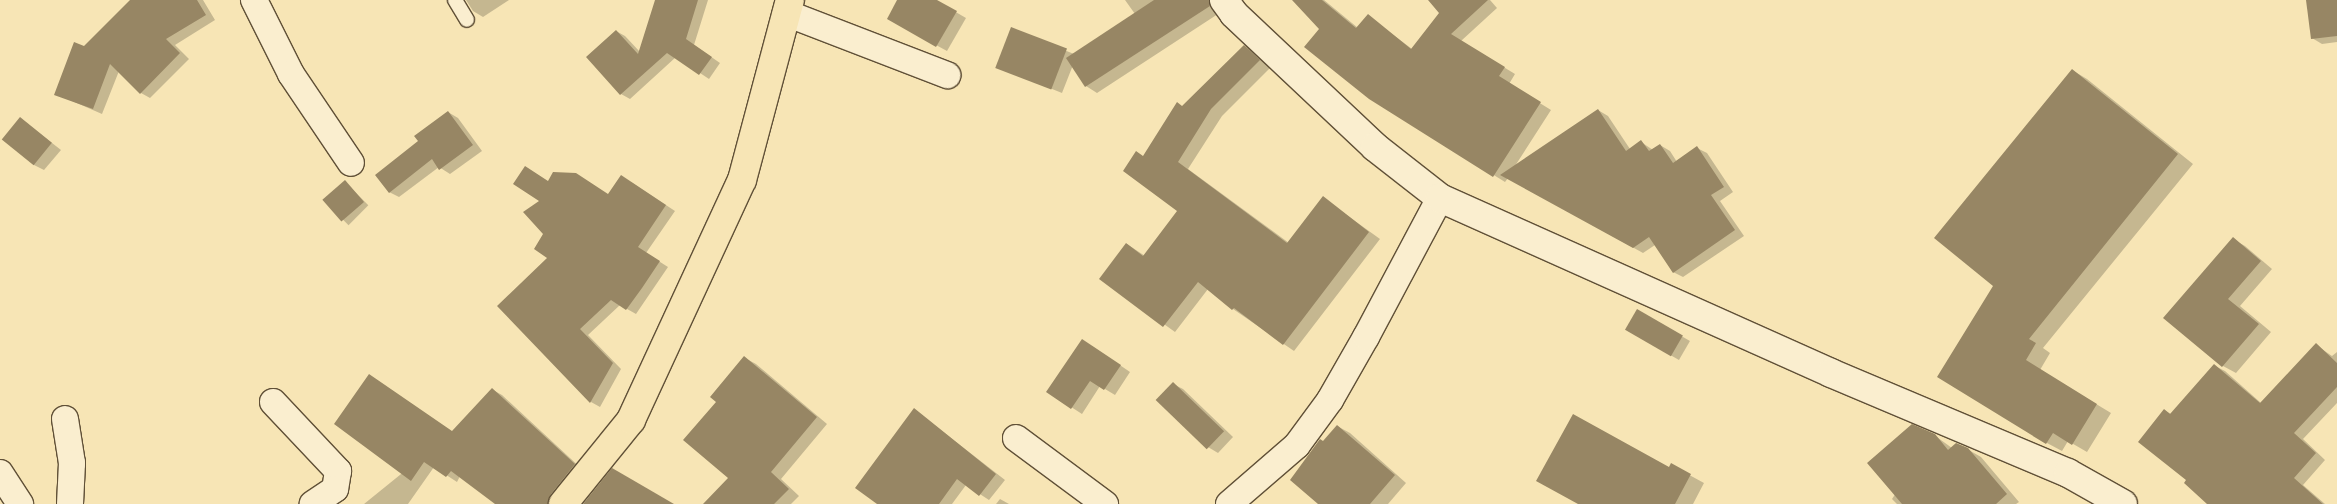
<!DOCTYPE html>
<style>
body{margin:0}
#map{position:relative;width:2337px;height:504px;overflow:hidden;background:#f7e5b5;font-family:"Gentium Book Plus",serif}
div>[style]{position:absolute}
[style*='--x']{left:calc(var(--x)*1px);top:calc(var(--y)*1px);width:calc(var(--w)*1px);rotate:calc(var(--a)*1deg)}
.shadow>*{inset:0;background:#0003;transform-origin:0 0}
.building>*{inset:0;background:#978664;transform-origin:0 0}
.roads{filter:drop-shadow(1px 0 #605037) drop-shadow(-1px 0 #605037) drop-shadow(0 1px #605037) drop-shadow(0 -1px #605037)}
.lane>*{height:14px;margin:-7px;padding:0 7px;transform-origin:7px;border-radius:7px;background:#faeecf}
.street>*{height:26px;margin:-13px;padding:0 13px;transform-origin:13px;border-radius:13px;background:#faeecf}
.secondary>*{height:28px;margin:-14px;padding:0 14px;transform-origin:14px;border-radius:14px;background:#faeecf}
.primary>*{height:28px;margin:-14px;padding:0 14px;transform-origin:14px;border-radius:14px;background:#f7e5b5}
span{translate:-50% -50%;white-space:nowrap;text-align:center;line-height:1.15;-webkit-text-stroke:4px #faeecf;paint-order:stroke}
</style>
<div id="map">
<div class="shadow">
<div style="clip-path:polygon(145px 0,203px 0,215px 20px,175px 45px,189px 59px,150px 98px,141px 93px,119px 71px,102px 114px,56px 94px,85px 48px)"></div>
<div style="clip-path:polygon(466px 0,509px 0,483px 17px,473px 11px)"></div>
<div style="clip-path:polygon(656px 0,708px 0,694px 45px,720px 63px,709px 79px,676px 57px,630px 99px,621px 94px,616px 31px,625px 36px,640px 52px)"></div>
<div style="clip-path:polygon(899px 0,935px 0,966px 18px,947px 51px,888px 19px)"></div>
<div style="clip-path:polygon(1125px 0,1217px 0,1221px 12px,1097px 93px,1086px 86px,1073px 65px,1062px 93px,997px 67px,1012px 29px,1074px 54px,1135px 14px)"></div>
<div style="clip-path:polygon(1293px 0,1324px 0,1358px 28px,1368px 16px,1412px 49px,1441px 13px,1429px 0,1490px 0,1497px 8px,1461px 41px,1515px 74px,1509px 84px,1551px 110px,1515px 166px,1598px 110px,1608px 116px,1630px 149px,1641px 142px,1653px 150px,1660px 145px,1670px 151px,1677px 162px,1697px 148px,1707px 153px,1733px 192px,1720px 201px,1744px 236px,1683px 277px,1673px 272px,1655px 245px,1643px 253px,1508px 178px,1505px 182px,1370px 98px,1321px 29px)"></div>
<div style="clip-path:polygon(2308px 0,2337px 0,2337px 42px,2322px 44px,2312px 38px)"></div>
<div style="clip-path:polygon(1245px 47px,1256px 53px,1271px 67px,1222px 116px,1188px 169px,1289px 243px,1323px 198px,1380px 239px,1294px 351px,1233px 309px,1208px 289px,1175px 332px,1101px 279px,1127px 244px,1145px 256px,1178px 211px,1144px 157px,1183px 107px)"></div>
<div style="clip-path:polygon(2072px 70px,2087px 79px,2193px 164px,2043px 348px,2050px 353px,2040px 370px,2111px 413px,2087px 452px,2068px 441px,2062px 451px,2047px 443px,1994px 286px)"></div>
<div style="clip-path:polygon(448px 112px,458px 118px,482px 151px,450px 174px,439px 167px,399px 197px,389px 192px,420px 142px)"></div>
<div style="clip-path:polygon(20px 118px,61px 150px,44px 170px,34px 165px)"></div>
<div style="left:345px;top:182px;width:33px;height:28px;rotate:45deg"></div>
<div style="clip-path:polygon(549px 182px,609px 195px,631px 182px,675px 211px,646px 253px,668px 267px,636px 314px,620px 305px,588px 335px,621px 369px,600px 407px,591px 402px,499px 306px,549px 258px,541px 201px)"></div>
<div style="clip-path:polygon(2233px 239px,2245px 246px,2272px 269px,2240px 306px,2271px 332px,2236px 373px,2223px 366px,2165px 318px)"></div>
<div style="left:1638px;top:311px;width:60px;height:22px;rotate:30deg"></div>
<div style="clip-path:polygon(2316px 345px,2332px 356px,2337px 352px,2337px 403px,2303px 439px,2325px 460px,2303px 485px,2325px 504px,2210px 504px,2188px 480px,2164px 410px,2171px 414px,2215px 366px,2225px 371px,2261px 403px)"></div>
<div style="clip-path:polygon(1092px 346px,1130px 372px,1115px 395px,1100px 386px,1082px 414px,1048px 392px)"></div>
<div style="clip-path:polygon(745px 358px,756px 364px,827px 424px,781px 479px,799px 496px,791px 504px,732px 504px,730px 478px,718px 402px)"></div>
<div style="clip-path:polygon(1173px 384px,1183px 389px,1233px 437px,1218px 453px,1208px 447px,1158px 400px)"></div>
<div style="clip-path:polygon(493px 390px,502px 395px,584px 471px,559px 504px,497px 504px,460px 476px,457px 482px,434px 467px,408px 504px,364px 504px,453px 432px)"></div>
<div style="clip-path:polygon(915px 410px,1005px 480px,989px 500px,966px 485px,952px 504px,880px 504px)"></div>
<div style="clip-path:polygon(1337px 426px,1350px 433px,1406px 483px,1388px 504px,1319px 504px,1323px 443px)"></div>
<div style="clip-path:polygon(1934px 435px,1952px 448px,1967px 449px,1981px 457px,2019px 502px,2016px 504px,1897px 504px,1892px 499px)"></div>
<div style="clip-path:polygon(1671px 465px,1704px 483px,1693px 504px,1580px 504px,1669px 468px)"></div>
<div style="clip-path:polygon(1000px 499px,1009px 504px,996px 504px)"></div>
</div>
<div class="building">
<div style="clip-path:polygon(130px 0,197px 0,206px 15px,166px 39px,180px 53px,140px 94px,110px 64px,93px 109px,54px 95px,74px 42px,84px 46px)"></div>
<div style="clip-path:polygon(655px 0,698px 0,686px 39px,712px 57px,699px 75px,667px 53px,620px 95px,586px 57px,616px 30px,638px 54px)"></div>
<div style="clip-path:polygon(897px 0,937px 0,957px 11px,936px 47px,887px 19px)"></div>
<div style="clip-path:polygon(1154px 0,1209px 0,1210px 6px,1085px 87px,1066px 58px)"></div>
<div style="clip-path:polygon(1292px 0,1322px 0,1356px 28px,1368px 14px,1411px 49px,1439px 13px,1428px 0,1488px 0,1451px 34px,1505px 67px,1499px 76px,1541px 102px,1493px 177px,1369px 99px,1304px 47px,1319px 29px)"></div>
<div style="clip-path:polygon(2306px 0,2337px 0,2337px 36px,2311px 39px)"></div>
<div style="left:1011px;top:27px;width:60px;height:44px;rotate:21deg"></div>
<div style="clip-path:polygon(1244px 45px,1260px 60px,1211px 109px,1178px 162px,1287px 243px,1323px 196px,1369px 232px,1283px 345px,1234px 308px,1232px 310px,1198px 282px,1163px 327px,1099px 279px,1126px 243px,1143px 256px,1177px 211px,1123px 171px,1136px 151px,1143px 156px,1177px 102px,1182px 106px)"></div>
<div style="clip-path:polygon(2072px 69px,2178px 154px,2029px 339px,2036px 343px,2026px 360px,2097px 404px,2072px 445px,2053px 433px,2046px 444px,1937px 377px,1993px 286px,1934px 238px)"></div>
<div style="clip-path:polygon(1598px 109px,1626px 151px,1641px 140px,1649px 151px,1660px 144px,1673px 163px,1697px 146px,1724px 187px,1711px 195px,1735px 230px,1673px 273px,1649px 237px,1633px 248px,1500px 175px)"></div>
<div style="clip-path:polygon(448px 111px,473px 145px,439px 170px,432px 159px,389px 193px,375px 175px,418px 141px,414px 136px)"></div>
<div style="left:20px;top:117px;width:41px;height:29px;rotate:39deg"></div>
<div style="clip-path:polygon(525px 166px,548px 181px,553px 172px,576px 173px,608px 194px,621px 175px,666px 205px,638px 247px,660px 261px,642px 288px,626px 310px,611px 300px,580px 329px,613px 363px,590px 403px,497px 306px,547px 258px,534px 249px,543px 234px,523px 212px,539px 201px,513px 184px)"></div>
<div style="left:345px;top:180px;width:29px;height:30px;rotate:49deg"></div>
<div style="clip-path:polygon(2233px 237px,2261px 261px,2228px 299px,2259px 324px,2222px 367px,2163px 318px)"></div>
<div style="left:1637px;top:309px;width:53px;height:24px;rotate:30deg"></div>
<div style="clip-path:polygon(1082px 339px,1121px 365px,1104px 390px,1090px 381px,1071px 409px,1046px 392px)"></div>
<div style="clip-path:polygon(2316px 343px,2337px 363px,2337px 387px,2294px 433px,2316px 453px,2294px 478px,2323px 504px,2207px 504px,2184px 483px,2186px 480px,2138px 442px,2164px 409px,2170px 414px,2214px 364px,2260px 403px)"></div>
<div style="clip-path:polygon(744px 356px,817px 417px,771px 472px,789px 489px,774px 504px,703px 504px,728px 478px,683px 440px,716px 402px,710px 397px)"></div>
<div style="clip-path:polygon(369px 374px,452px 431px,492px 388px,575px 464px,551px 494px,548px 504px,495px 504px,451px 471px,446px 477px,424px 462px,411px 481px,334px 424px)"></div>
<div style="left:1173px;top:382px;width:71px;height:25px;rotate:44deg"></div>
<div style="clip-path:polygon(914px 408px,996px 474px,979px 496px,957px 479px,939px 504px,877px 504px,855px 488px)"></div>
<div style="clip-path:polygon(1573px 414px,1669px 467px,1671px 463px,1691px 474px,1675px 504px,1578px 504px,1536px 481px)"></div>
<div style="clip-path:polygon(1912px 424px,1935px 434px,1948px 450px,1956px 443px,1968px 448px,2007px 494px,1996px 504px,1902px 504px,1867px 463px)"></div>
<div style="clip-path:polygon(1337px 425px,1395px 475px,1370px 504px,1318px 504px,1290px 480px,1320px 439px,1323px 441px)"></div>
<div style="clip-path:polygon(612px 468px,631px 479px,674px 504px,583px 504px)"></div>
</div>
<div class="roads">
<div class="lane">
<div style="--x:455;--y:0;--w:23;--a:59"></div>
</div>
<div class="street">
<div style="--x:254;--y:0;--w:83;--a:63.4"></div>
<div style="--x:291;--y:74;--w:107;--a:56"></div>
<div style="--x:786;--y:13;--w:173;--a:21.1"></div>
<div style="--x:273;--y:402;--w:95;--a:46.7"></div>
<div style="--x:338;--y:471;--w:18;--a:99"></div>
<div style="--x:335;--y:489;--w:27;--a:146"></div>
<div style="--x:65;--y:419;--w:45;--a:81"></div>
<div style="--x:72;--y:463;--w:41;--a:92.8"></div>
<div style="--x:1016;--y:438;--w:111;--a:36.6"></div>
<div style="--x:0;--y:473;--w:37;--a:57"></div>
<div style="--x:1229;--y:504;--w:90;--a:-40.9"></div>
<div style="--x:1297;--y:445;--w:56;--a:-53.7"></div>
<div style="--x:1330;--y:400;--w:73;--a:-60.3"></div>
<div style="--x:1366;--y:337;--w:157;--a:-62"></div>
</div>
<div class="secondary">
<div style="--x:1224;--y:0;--w:17;--a:54"></div>
<div style="--x:1234;--y:14;--w:194;--a:43.3"></div>
<div style="--x:1375;--y:147;--w:83;--a:38.1"></div>
<div style="--x:1440;--y:198;--w:428;--a:24.1"></div>
<div style="--x:1831;--y:373;--w:257;--a:22.9"></div>
<div style="--x:2068;--y:473;--w:63;--a:29.4"></div>
</div>
<div class="primary">
<div style="--x:563;--y:504;--w:108;--a:-51"></div>
<div style="--x:631;--y:420;--w:264;--a:-65.2"></div>
<div style="--x:742;--y:180;--w:186;--a:-75.1"></div>
</div>
</div>
</div>
